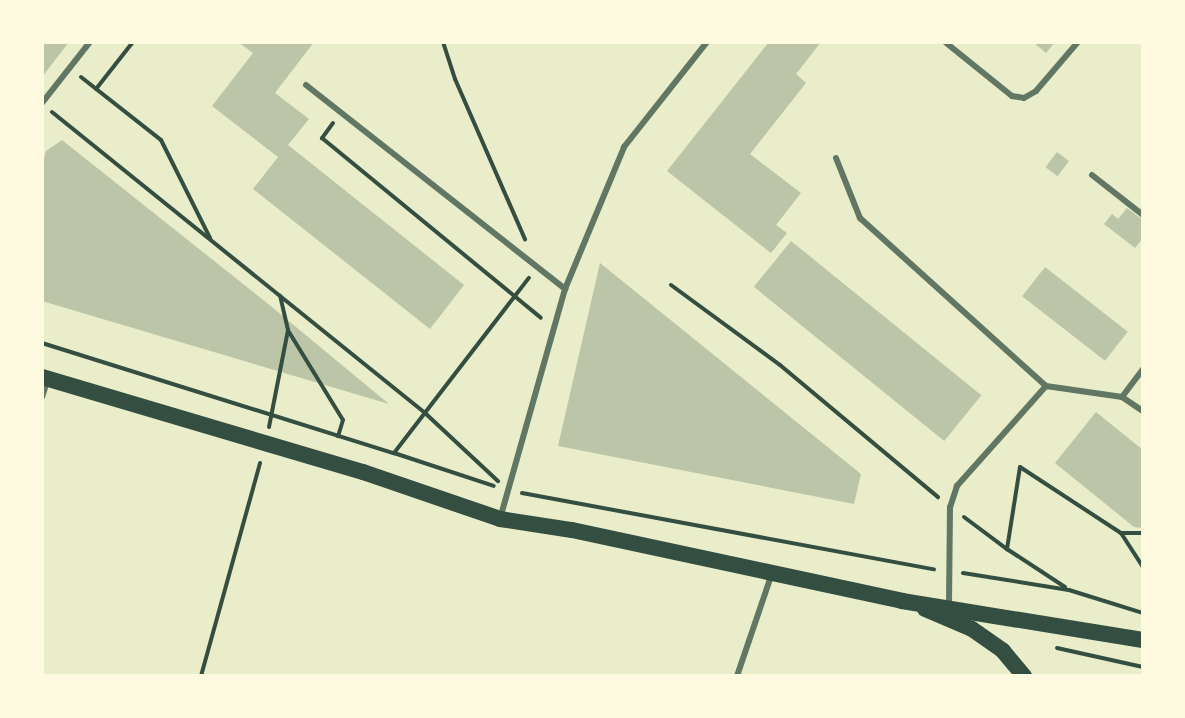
<!DOCTYPE html>
<style>
body{margin:0}
#map{position:relative;width:1185px;height:718px;overflow:hidden;background:#e9edc9;font-family:"Libre Baskerville",serif}
div>[style]{position:absolute}
[style*='--x']{left:calc(var(--x)*1px);top:calc(var(--y)*1px);width:calc(var(--w)*1px);rotate:calc(var(--a)*1deg)}
.building>*{inset:0;background:#bcc5a7;transform-origin:0 0}
.path>*{height:4px;margin:-2px;padding:0 2px;transform-origin:2px;border-radius:2px;background:#344e41}
.service>*{height:6px;margin:-3px;padding:0 3px;transform-origin:3px;border-radius:3px;background:#617663}
.secondary>*{height:16px;margin:-8px;padding:0 8px;transform-origin:8px;border-radius:8px;background:#344e41}
span{translate:-50% -50%;white-space:nowrap;text-align:center;line-height:1.15;-webkit-text-stroke:6px #fefae0;paint-order:stroke}
.frame{position:absolute;inset:0;border:44px solid #fefae0;pointer-events:none}
</style>
<div id="map">
<div class="building">
<div style="clip-path:polygon(42px 42px,69px 42px,42px 77px)"></div>
<div style="clip-path:polygon(238px 42px,314px 42px,275px 93px,309px 119px,288px 145px,464px 285px,430px 329px,253px 189px,278px 157px,212px 106px,253px 53px)"></div>
<div style="clip-path:polygon(769px 42px,821px 42px,796px 74px,806px 83px,750px 154px,801px 193px,776px 225px,787px 233px,771px 253px,667px 171px)"></div>
<div style="clip-path:polygon(1033px 42px,1055px 42px,1046px 53px)"></div>
<div style="clip-path:polygon(62px 140px,267px 303px,389px 404px,42px 301px,42px 166px,46px 151px)"></div>
<div style="left:1057px;top:152px;width:15px;height:19px;rotate:37deg"></div>
<div style="clip-path:polygon(1127px 208px,1143px 220px,1143px 238px,1135px 248px,1104px 224px,1112px 214px,1118px 219px)"></div>
<div style="left:791px;top:241px;width:245px;height:59px;rotate:39deg"></div>
<div style="clip-path:polygon(600px 263px,861px 474px,854px 504px,558px 446px)"></div>
<div style="left:1045px;top:267px;width:105px;height:37px;rotate:38deg"></div>
<div style="clip-path:polygon(1096px 412px,1143px 450px,1143px 528px,1134px 527px,1055px 463px)"></div>
</div>
<div class="path">
<div style="--x:443;--y:42;--w:39;--a:72"></div>
<div style="--x:455;--y:79;--w:175;--a:66.4"></div>
<div style="--x:81;--y:77;--w:102;--a:38.2"></div>
<div style="--x:161;--y:140;--w:110;--a:63.4"></div>
<div style="--x:96;--y:89;--w:60;--a:-51.8"></div>
<div style="--x:52;--y:112;--w:479;--a:38.9"></div>
<div style="--x:425;--y:413;--w:100;--a:43"></div>
<div style="--x:333;--y:123;--w:19;--a:126"></div>
<div style="--x:322;--y:138;--w:283;--a:39.4"></div>
<div style="--x:671;--y:285;--w:135;--a:36.3"></div>
<div style="--x:780;--y:365;--w:206;--a:39.9"></div>
<div style="--x:289;--y:332;--w:103;--a:58.5"></div>
<div style="--x:343;--y:420;--w:17;--a:107"></div>
<div style="--x:42;--y:343;--w:369;--a:17.4"></div>
<div style="--x:394;--y:453;--w:221;--a:-52.4"></div>
<div style="--x:269;--y:427;--w:99;--a:-78.9"></div>
<div style="--x:288;--y:330;--w:35;--a:-103"></div>
<div style="--x:394;--y:453;--w:105;--a:18.3"></div>
<div style="--x:522;--y:493;--w:419;--a:10.5"></div>
<div style="--x:964;--y:517;--w:54;--a:36.7"></div>
<div style="--x:1121;--y:533;--w:22;--a:0"></div>
<div style="--x:963;--y:573;--w:107;--a:9.1"></div>
<div style="--x:1069;--y:590;--w:77;--a:17.3"></div>
<div style="--x:1065;--y:587;--w:69;--a:-146.8"></div>
<div style="--x:1007;--y:549;--w:83;--a:-81"></div>
<div style="--x:1020;--y:467;--w:121;--a:33.2"></div>
<div style="--x:1121;--y:533;--w:40;--a:57.1"></div>
<div style="--x:1057;--y:648;--w:88;--a:12.5"></div>
<div style="--x:201;--y:676;--w:221;--a:-74.5"></div>
</div>
<div class="service">
<div style="--x:945;--y:42;--w:86;--a:38.9"></div>
<div style="--x:1012;--y:96;--w:12;--a:9"></div>
<div style="--x:1024;--y:98;--w:14;--a:-30"></div>
<div style="--x:1036;--y:91;--w:65;--a:-49.4"></div>
<div style="--x:306;--y:85;--w:330;--a:38.2"></div>
<div style="--x:565;--y:289;--w:239;--a:105.8"></div>
<div style="--x:42;--y:103;--w:78;--a:-51.8"></div>
<div style="--x:836;--y:158;--w:65;--a:68.2"></div>
<div style="--x:860;--y:218;--w:251;--a:42.1"></div>
<div style="--x:1046;--y:386;--w:134;--a:131.7"></div>
<div style="--x:957;--y:486;--w:22;--a:108"></div>
<div style="--x:950;--y:507;--w:99;--a:90.6"></div>
<div style="--x:1092;--y:175;--w:65;--a:38.1"></div>
<div style="--x:565;--y:289;--w:154;--a:-67.4"></div>
<div style="--x:624;--y:147;--w:134;--a:-51.7"></div>
<div style="--x:1046;--y:386;--w:77;--a:8.2"></div>
<div style="--x:1122;--y:397;--w:25;--a:34"></div>
<div style="--x:42;--y:397;--w:16;--a:-72"></div>
<div style="--x:1122;--y:397;--w:35;--a:-53"></div>
<div style="--x:737;--y:676;--w:109;--a:-71.2"></div>
</div>
<div class="secondary">
<div style="--x:42;--y:377;--w:335;--a:16.5"></div>
<div style="--x:363;--y:472;--w:145;--a:18.9"></div>
<div style="--x:500;--y:519;--w:73;--a:8.7"></div>
<div style="--x:572;--y:530;--w:338;--a:12.1"></div>
<div style="--x:902;--y:601;--w:244;--a:9.2"></div>
<div style="--x:925;--y:609;--w:51;--a:23.1"></div>
<div style="--x:972;--y:629;--w:38;--a:35"></div>
<div style="--x:1003;--y:651;--w:33;--a:50"></div>
</div>
<div class="frame"></div>
</div>
